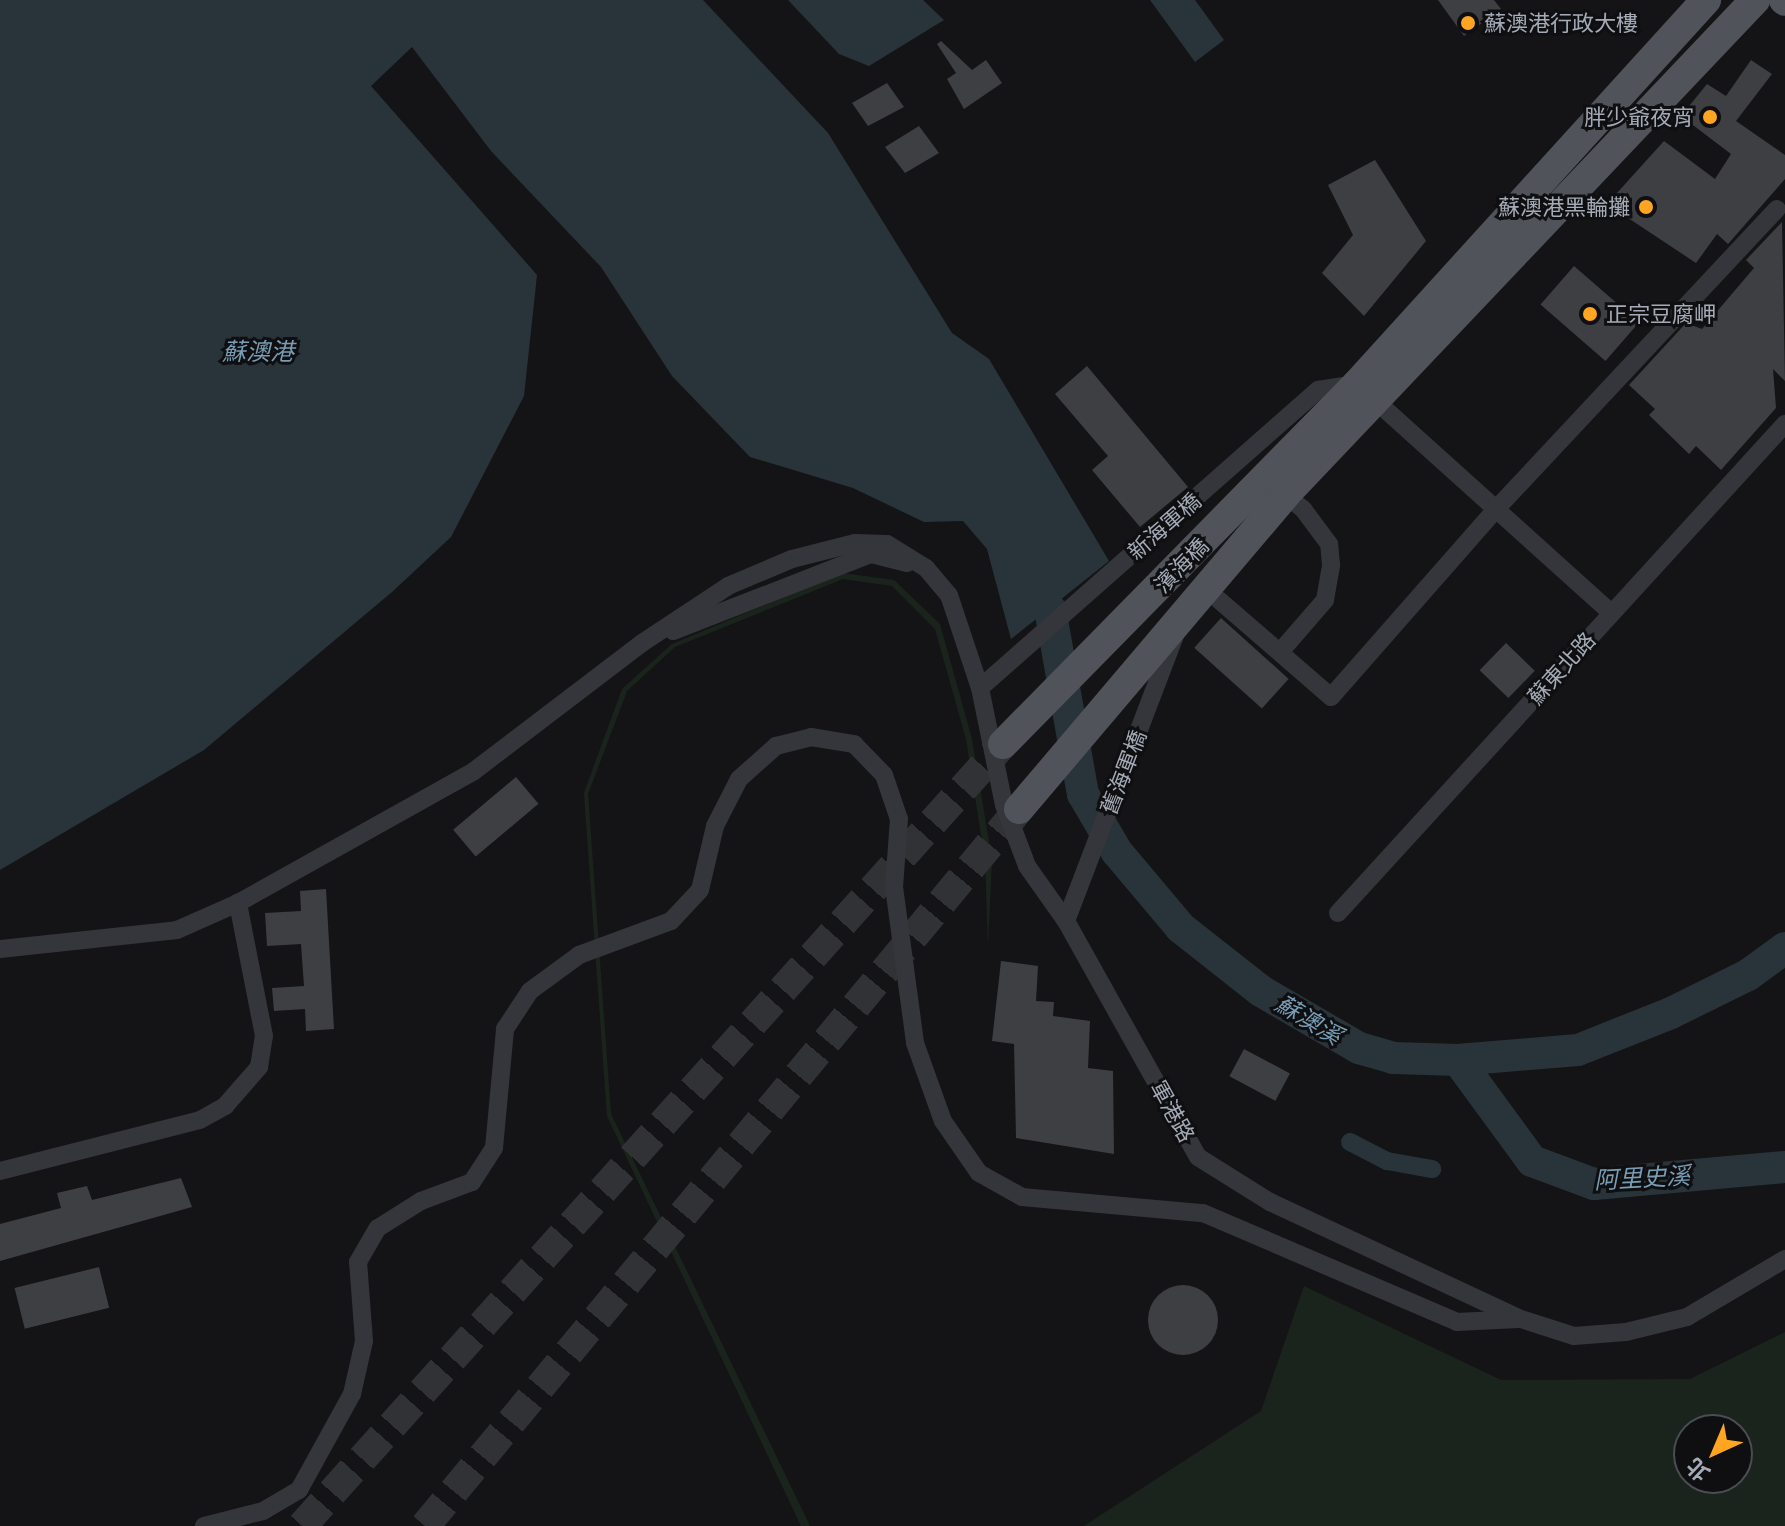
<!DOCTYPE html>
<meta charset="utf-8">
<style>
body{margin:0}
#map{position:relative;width:1785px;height:1526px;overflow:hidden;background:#141416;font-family:Commissioner,"Noto Sans TC",sans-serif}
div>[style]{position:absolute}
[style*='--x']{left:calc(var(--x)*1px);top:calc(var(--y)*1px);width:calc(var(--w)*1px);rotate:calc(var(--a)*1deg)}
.green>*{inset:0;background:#1b241c}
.water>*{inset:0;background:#29343a}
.canal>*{height:18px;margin:-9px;padding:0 9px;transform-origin:9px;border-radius:9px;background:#29343a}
.river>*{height:32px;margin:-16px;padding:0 16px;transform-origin:16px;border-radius:16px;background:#29343a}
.building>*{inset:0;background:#3e3f43;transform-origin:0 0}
.round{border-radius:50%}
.primary-tunnel>*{height:30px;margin-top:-15px;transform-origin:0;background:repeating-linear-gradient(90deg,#313236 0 30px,transparent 0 45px)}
.minor>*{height:18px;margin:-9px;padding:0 9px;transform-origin:9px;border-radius:9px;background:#34363b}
.primary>*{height:30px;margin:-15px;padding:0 15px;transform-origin:15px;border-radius:15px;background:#50535a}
.dots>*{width:22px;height:22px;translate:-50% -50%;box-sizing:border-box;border:4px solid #0f0f11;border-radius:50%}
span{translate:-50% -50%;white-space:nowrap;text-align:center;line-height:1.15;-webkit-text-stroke:6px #0f0f11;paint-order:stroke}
.poi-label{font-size:22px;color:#a4abb7}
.left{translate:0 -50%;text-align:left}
.right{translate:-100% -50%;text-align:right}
.street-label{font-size:22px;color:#a4abb7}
.water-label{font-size:24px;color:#789db5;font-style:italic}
.north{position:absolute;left:1673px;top:1414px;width:80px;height:80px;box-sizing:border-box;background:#0f0f11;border:2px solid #4b4d53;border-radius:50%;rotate:224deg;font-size:22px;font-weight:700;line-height:32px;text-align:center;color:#a4abb7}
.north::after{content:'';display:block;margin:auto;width:28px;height:36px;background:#ffa522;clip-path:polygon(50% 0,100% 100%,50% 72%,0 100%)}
</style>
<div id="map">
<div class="green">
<div style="clip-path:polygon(842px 573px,894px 580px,940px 624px,972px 739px,992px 860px,988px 946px,985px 860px,966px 739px,935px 629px,892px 586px,843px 579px,675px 647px,627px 691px,588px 794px,611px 1114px,810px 1526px,801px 1526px,607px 1116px,584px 793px,622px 689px,672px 644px)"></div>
<div style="clip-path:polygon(evenodd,1304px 1286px,1501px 1380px,1690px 1379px,1785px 1332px,1785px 1526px,1084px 1526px,1261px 1411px,1304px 1286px,1737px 1430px,1737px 1478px,1689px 1478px,1689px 1430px,1737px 1430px)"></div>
</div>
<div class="water">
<div style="clip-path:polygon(0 0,703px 0,828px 133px,952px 333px,989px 359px,1109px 561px,1011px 639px,987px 549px,963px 521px,924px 522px,853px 488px,750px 457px,672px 376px,601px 267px,491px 151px,412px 47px,371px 86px,537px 275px,524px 396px,451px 537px,392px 592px,204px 750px,0 870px)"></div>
<div style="clip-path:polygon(788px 0,923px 0,944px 20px,869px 66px,839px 54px)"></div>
<div style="clip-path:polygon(1150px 0,1195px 0,1224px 40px,1195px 62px)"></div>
</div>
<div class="canal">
<div style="--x:1350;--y:1142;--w:42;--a:27.2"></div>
<div style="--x:1387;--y:1161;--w:46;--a:10.1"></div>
</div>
<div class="river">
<div style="--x:1050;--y:609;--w:188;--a:79.9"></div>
<div style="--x:1083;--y:794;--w:67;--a:59.6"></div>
<div style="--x:1117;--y:852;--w:99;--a:49.9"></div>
<div style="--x:1181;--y:928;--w:102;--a:38.2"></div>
<div style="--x:1261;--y:991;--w:113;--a:30.2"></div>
<div style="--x:1359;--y:1048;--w:35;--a:16"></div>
<div style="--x:1393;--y:1058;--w:65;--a:1.8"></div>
<div style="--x:1458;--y:1060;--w:120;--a:-4.8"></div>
<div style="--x:1578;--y:1050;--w:100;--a:-21.7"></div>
<div style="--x:1671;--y:1013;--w:86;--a:-26.3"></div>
<div style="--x:1748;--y:975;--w:46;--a:-36.1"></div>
<div style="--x:1458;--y:1060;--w:125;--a:53.8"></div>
<div style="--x:1532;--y:1161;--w:66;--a:20.4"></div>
<div style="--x:1594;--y:1184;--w:192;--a:-5.1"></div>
</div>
<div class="building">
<div style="clip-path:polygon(1438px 0,1494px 0,1501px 9px,1464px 36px)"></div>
<div style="clip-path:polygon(941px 41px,972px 70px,986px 60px,1002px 83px,964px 109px,947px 79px,956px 73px,937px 44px)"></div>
<div style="clip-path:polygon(1751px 60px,1772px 74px,1736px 121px,1785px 155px,1785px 179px,1728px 244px,1717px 234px,1696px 263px,1607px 204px,1664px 141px,1715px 179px,1731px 154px,1681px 116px,1707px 84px,1726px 96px)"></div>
<div style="clip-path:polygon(887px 83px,904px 107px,868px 126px,852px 103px)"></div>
<div style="clip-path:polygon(919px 126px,939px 153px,905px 173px,885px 147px)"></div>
<div style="clip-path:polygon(1375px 160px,1426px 241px,1364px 316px,1322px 273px,1353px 235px,1328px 185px)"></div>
<div style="clip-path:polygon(1782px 222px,1785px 381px,1773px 369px,1776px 408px,1721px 470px,1696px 446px,1689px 454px,1649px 415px,1655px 409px,1629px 385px,1686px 323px,1702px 329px,1754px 268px,1746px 260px)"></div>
<div style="left:1574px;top:266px;width:86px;height:51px;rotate:41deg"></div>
<div style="clip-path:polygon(1087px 366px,1188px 487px,1140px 527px,1092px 470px,1108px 456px,1055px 394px)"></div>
<div style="left:1221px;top:618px;width:91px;height:40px;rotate:42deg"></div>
<div style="left:1506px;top:643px;width:40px;height:38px;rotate:44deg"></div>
<div style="left:516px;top:777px;width:35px;height:82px;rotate:50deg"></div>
<div style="clip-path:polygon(326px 889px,334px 1029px,306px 1031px,305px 1009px,274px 1011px,272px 988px,304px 986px,301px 944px,267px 946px,265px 913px,301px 911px,300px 891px)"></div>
<div style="clip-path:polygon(1001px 961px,1038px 966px,1036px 1001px,1054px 1002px,1053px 1016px,1090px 1021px,1088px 1068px,1113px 1071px,1114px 1154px,1016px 1138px,1014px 1044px,992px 1041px)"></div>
<div style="left:1244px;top:1049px;width:52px;height:31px;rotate:28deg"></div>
<div style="clip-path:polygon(181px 1178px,192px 1207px,0 1261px,0 1224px,61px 1208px,57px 1193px,87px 1186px,92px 1200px)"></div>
<div style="left:99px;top:1267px;width:42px;height:87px;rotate:76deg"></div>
<div class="round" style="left:1148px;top:1285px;width:70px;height:70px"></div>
</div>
<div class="primary-tunnel">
<div style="--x:302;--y:1526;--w:1050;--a:-48.13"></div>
<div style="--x:425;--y:1526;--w:931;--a:-50.36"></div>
</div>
<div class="minor">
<div style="--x:1219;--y:600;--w:148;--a:40.9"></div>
<div style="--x:1331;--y:697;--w:253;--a:-48.7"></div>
<div style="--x:1498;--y:507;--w:408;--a:-46.9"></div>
<div style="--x:673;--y:631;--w:212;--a:-21.3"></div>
<div style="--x:871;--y:554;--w:37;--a:14"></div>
<div style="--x:1280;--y:652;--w:69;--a:-49.1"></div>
<div style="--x:1325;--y:600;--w:36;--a:-80"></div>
<div style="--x:1331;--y:565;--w:21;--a:-95"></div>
<div style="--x:1329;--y:544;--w:44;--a:-126.6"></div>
<div style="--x:1303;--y:509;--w:23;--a:-142"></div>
<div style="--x:980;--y:688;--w:451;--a:-41.4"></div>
<div style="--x:1318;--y:390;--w:39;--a:-9"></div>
<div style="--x:1357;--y:384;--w:342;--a:42"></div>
<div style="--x:1338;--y:913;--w:663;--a:-47.57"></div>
<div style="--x:1066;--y:921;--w:305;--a:-69.1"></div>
<div style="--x:0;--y:949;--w:178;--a:-6.1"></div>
<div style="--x:177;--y:930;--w:67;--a:-23.9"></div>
<div style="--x:238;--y:903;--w:270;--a:-29.2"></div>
<div style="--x:474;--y:771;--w:211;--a:-37.3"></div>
<div style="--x:642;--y:643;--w:103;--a:-33.5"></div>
<div style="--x:728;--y:586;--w:69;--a:-22.9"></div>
<div style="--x:792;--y:559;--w:65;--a:-14.3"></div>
<div style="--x:855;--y:543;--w:32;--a:2"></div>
<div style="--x:887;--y:544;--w:46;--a:31.6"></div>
<div style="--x:926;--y:568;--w:35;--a:50"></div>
<div style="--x:949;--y:595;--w:98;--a:71.6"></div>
<div style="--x:980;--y:688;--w:119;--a:78.4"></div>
<div style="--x:1004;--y:805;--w:65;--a:69.3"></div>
<div style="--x:1027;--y:866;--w:67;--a:54.7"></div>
<div style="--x:1066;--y:921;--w:270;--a:60.8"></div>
<div style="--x:1198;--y:1157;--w:85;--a:32"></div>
<div style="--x:1270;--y:1202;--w:277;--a:25"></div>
<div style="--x:1521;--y:1319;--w:56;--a:17.8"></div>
<div style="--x:1574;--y:1336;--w:52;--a:-4.4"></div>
<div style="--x:1626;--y:1332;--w:63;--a:-13.8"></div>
<div style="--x:1687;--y:1317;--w:114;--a:-30.6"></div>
<div style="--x:0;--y:1171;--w:206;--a:-14.3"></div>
<div style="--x:200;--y:1120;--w:29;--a:-29"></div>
<div style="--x:225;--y:1106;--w:52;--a:-48.9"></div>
<div style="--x:259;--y:1067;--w:31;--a:-81"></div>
<div style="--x:264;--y:1036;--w:136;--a:-101.1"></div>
<div style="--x:204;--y:1526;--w:61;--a:-14.3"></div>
<div style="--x:263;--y:1511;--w:42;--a:-30.3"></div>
<div style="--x:299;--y:1490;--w:110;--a:-61.1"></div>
<div style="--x:352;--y:1394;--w:54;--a:-77.2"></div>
<div style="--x:364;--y:1341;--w:79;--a:-94.3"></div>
<div style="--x:358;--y:1262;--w:39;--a:-60"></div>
<div style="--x:378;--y:1228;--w:51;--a:-32.1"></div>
<div style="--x:421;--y:1201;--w:54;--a:-20.4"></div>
<div style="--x:472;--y:1182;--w:40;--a:-57.1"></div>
<div style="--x:494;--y:1148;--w:120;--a:-84.7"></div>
<div style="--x:505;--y:1029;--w:45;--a:-56.7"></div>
<div style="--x:530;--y:991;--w:61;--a:-36.3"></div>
<div style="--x:579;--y:955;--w:98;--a:-20.3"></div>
<div style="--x:671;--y:921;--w:42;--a:-46.9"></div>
<div style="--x:700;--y:890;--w:66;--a:-76.8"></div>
<div style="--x:715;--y:826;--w:53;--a:-62.9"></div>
<div style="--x:739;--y:779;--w:50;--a:-41.7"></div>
<div style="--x:776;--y:746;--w:36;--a:-14"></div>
<div style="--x:811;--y:737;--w:44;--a:9.2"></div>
<div style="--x:854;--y:744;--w:43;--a:45.9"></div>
<div style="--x:884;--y:775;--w:46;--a:71.2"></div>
<div style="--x:899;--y:819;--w:68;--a:94.2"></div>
<div style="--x:894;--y:887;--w:157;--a:82.3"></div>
<div style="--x:915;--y:1043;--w:83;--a:70.3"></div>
<div style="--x:943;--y:1121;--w:63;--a:55.3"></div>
<div style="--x:979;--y:1173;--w:49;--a:29.2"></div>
<div style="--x:1022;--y:1197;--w:182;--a:5.1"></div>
<div style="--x:1203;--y:1213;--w:276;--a:23.2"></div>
<div style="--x:1457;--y:1322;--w:61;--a:-2.8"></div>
</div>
<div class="primary">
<div style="--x:1784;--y:0;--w:1;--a:45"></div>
<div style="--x:1003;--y:744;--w:505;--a:-45.48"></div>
<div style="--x:1357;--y:384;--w:519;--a:-47.73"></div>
<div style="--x:1019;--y:809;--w:412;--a:-49.7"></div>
<div style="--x:1285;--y:495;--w:683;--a:-46.48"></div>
</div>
<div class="dots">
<div style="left:1468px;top:23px;background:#ffa522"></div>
<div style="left:1710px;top:117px;background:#ffa522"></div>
<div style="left:1646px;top:207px;background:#ffa522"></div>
<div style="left:1590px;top:314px;background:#ffa522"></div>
</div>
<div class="poi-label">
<span class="left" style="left:1484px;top:23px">蘇澳港行政大樓</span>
<span class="right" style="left:1694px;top:117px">胖少爺夜宵</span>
<span class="right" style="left:1630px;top:207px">蘇澳港黑輪攤</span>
<span class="left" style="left:1606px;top:314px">正宗豆腐岬</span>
</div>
<div class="street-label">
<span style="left:1164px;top:526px;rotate:-41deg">新海軍橋</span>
<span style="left:1181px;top:565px;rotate:-46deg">濱海橋</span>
<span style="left:1561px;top:668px;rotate:-48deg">蘇東北路</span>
<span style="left:1123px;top:772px;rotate:-69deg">舊海軍橋</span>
<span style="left:1173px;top:1111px;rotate:61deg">軍港路</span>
</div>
<div class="water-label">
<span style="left:258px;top:351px">蘇澳港</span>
<span style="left:1309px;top:1019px;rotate:31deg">蘇澳溪</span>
<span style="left:1642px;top:1177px;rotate:-3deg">阿里史溪</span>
</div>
<div class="north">北</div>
</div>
